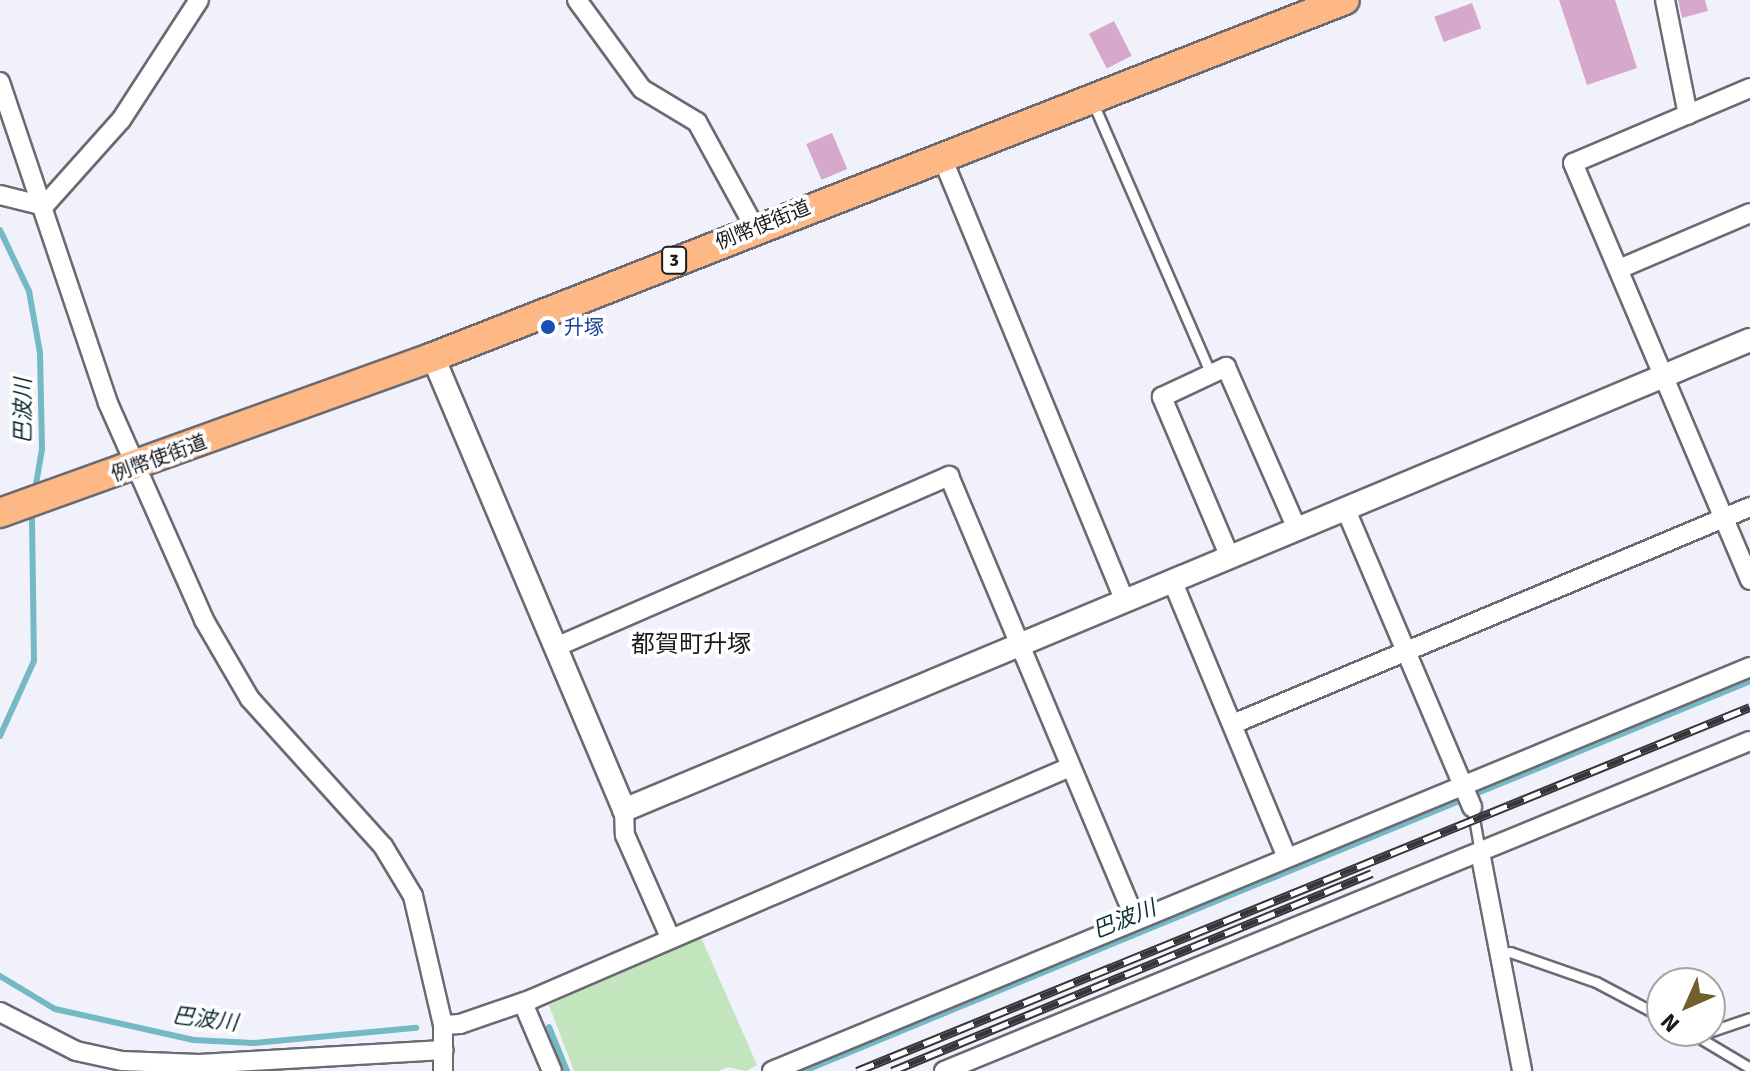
<!DOCTYPE html>
<meta charset="utf-8">
<style>
body{margin:0}
#map{position:relative;width:1750px;height:1071px;overflow:hidden;background:#f1f1fb;font-family:Signika,"Noto Sans JP",sans-serif}
div>[style]{position:absolute}
[style*='--x']{left:calc(var(--x)*1px);top:calc(var(--y)*1px);width:calc(var(--w)*1px);rotate:calc(var(--a)*1deg)}
.green>*{inset:0;background:#c2e5bd}
.stream>*{height:6px;margin:-3px;padding:0 3px;transform-origin:3px;border-radius:3px;background:#75b9c4}
.building>*{inset:0;background:#d5a8cc;transform-origin:0 0}
.roads{filter:drop-shadow(2px 0 #6a6a72) drop-shadow(-2px 0 #6a6a72) drop-shadow(0 2px #6a6a72) drop-shadow(0 -2px #6a6a72)}
.service>*{height:9px;margin:-4.5px;padding:0 4.5px;transform-origin:4.5px;border-radius:4.5px;background:#fff}
.minor>*{height:18px;margin:-9px;padding:0 9px;transform-origin:9px;border-radius:9px;background:#fff}
.tertiary>*{height:22px;margin:-11px;padding:0 11px;transform-origin:11px;border-radius:11px;background:#fff}
.primary>*{height:28px;margin:-14px;padding:0 14px;transform-origin:14px;border-radius:14px;background:#fdb885}
.rail>*{height:9px;margin-top:-4.5px;transform-origin:0;background:repeating-linear-gradient(90deg,#fff 0 18px,#37373b 0 36px);box-sizing:border-box;border-block:2px solid #37373b}
.dots>*{width:22px;height:22px;translate:-50% -50%;box-sizing:border-box;border:4px solid #fff;border-radius:50%}
span{translate:-50% -50%;white-space:nowrap;text-align:center;line-height:1.15;-webkit-text-stroke:7px #fff;paint-order:stroke}
.shield-label span{padding:2px 6px;background:#fff;border:2px solid;border-radius:6px;-webkit-text-stroke-width:0}
.shield-label{font-size:18px;color:#1b1b1e;font-weight:700}
.street-label{font-size:20px;color:#1b1b1e}
.transit-label{font-size:20px;color:#164399}
.left{translate:0 -50%;text-align:left}
.water-label{font-size:22px;color:#0d3035;font-style:italic}
.quarter-label{font-size:24px;color:#1b1b1e}
.north{position:absolute;left:1646px;top:967px;width:80px;height:80px;box-sizing:border-box;background:#fff;border:2px solid #a4a4a5;border-radius:50%;rotate:225deg;font-size:22px;font-weight:700;line-height:32px;text-align:center;color:#1b1b1e}
.north::after{content:'';display:block;margin:auto;width:28px;height:36px;background:#6f602d;clip-path:polygon(50% 0,100% 100%,50% 72%,0 100%)}
</style>
<div id="map">
<div class="green">
<div style="clip-path:polygon(700px 935px,757px 1065px,746px 1071px,728px 1067px,719px 1071px,574px 1071px,549px 1005px)"></div>
</div>
<div class="stream">
<div style="--x:0;--y:230;--w:68;--a:64.6"></div>
<div style="--x:29;--y:291;--w:63;--a:79.9"></div>
<div style="--x:40;--y:353;--w:96;--a:88.8"></div>
<div style="--x:42;--y:449;--w:42;--a:99.7"></div>
<div style="--x:0;--y:736;--w:82;--a:-65.6"></div>
<div style="--x:34;--y:661;--w:152;--a:-90.8"></div>
<div style="--x:1480;--y:792;--w:292;--a:-22.3"></div>
<div style="--x:0;--y:976;--w:64;--a:31"></div>
<div style="--x:55;--y:1009;--w:142;--a:12.6"></div>
<div style="--x:194;--y:1040;--w:59;--a:2.9"></div>
<div style="--x:253;--y:1043;--w:164;--a:-5.3"></div>
<div style="--x:549;--y:1027;--w:48;--a:67.8"></div>
<div style="--x:804;--y:1071;--w:708;--a:-22.4"></div>
</div>
<div class="building">
<div style="clip-path:polygon(1559px 0,1615px 0,1637px 68px,1587px 85px)"></div>
<div style="clip-path:polygon(1678px 0,1705px 0,1708px 11px,1682px 18px)"></div>
<div style="left:1472px;top:3px;width:27px;height:40px;rotate:70deg"></div>
<div style="left:1114px;top:21px;width:39px;height:28px;rotate:63deg"></div>
<div style="left:832px;top:133px;width:39px;height:28px;rotate:67deg"></div>
</div>
<div class="roads">
<div class="service">
<div style="--x:1093;--y:103;--w:296;--a:66.5"></div>
<div style="--x:1472;--y:807;--w:46;--a:79.9"></div>
<div style="--x:1499;--y:954;--w:11;--a:-10"></div>
<div style="--x:1510;--y:952;--w:91;--a:19.2"></div>
<div style="--x:1596;--y:982;--w:75;--a:27.9"></div>
<div style="--x:1688;--y:1031;--w:72;--a:30.8"></div>
<div style="--x:1697;--y:1036;--w:56;--a:-18.8"></div>
</div>
<div class="minor">
<div style="--x:577;--y:0;--w:110;--a:53.9"></div>
<div style="--x:642;--y:89;--w:64;--a:31"></div>
<div style="--x:697;--y:122;--w:121;--a:61.3"></div>
<div style="--x:1665;--y:0;--w:117;--a:78.7"></div>
<div style="--x:0;--y:82;--w:339;--a:71.4"></div>
<div style="--x:108;--y:403;--w:237;--a:66.1"></div>
<div style="--x:204;--y:620;--w:91;--a:59.8"></div>
<div style="--x:250;--y:699;--w:198;--a:47.9"></div>
<div style="--x:383;--y:846;--w:58;--a:59"></div>
<div style="--x:413;--y:896;--w:132;--a:76.9"></div>
<div style="--x:443;--y:1025;--w:46;--a:90"></div>
<div style="--x:1750;--y:88;--w:192;--a:157"></div>
<div style="--x:1573;--y:163;--w:453;--a:67"></div>
<div style="--x:941;--y:155;--w:482;--a:67.6"></div>
<div style="--x:0;--y:195;--w:45;--a:14"></div>
<div style="--x:44;--y:206;--w:115;--a:-48.2"></div>
<div style="--x:121;--y:120;--w:143;--a:-57"></div>
<div style="--x:1619;--y:269;--w:142;--a:-23.1"></div>
<div style="--x:1346;--y:510;--w:323;--a:67"></div>
<div style="--x:1229;--y:555;--w:172;--a:-113"></div>
<div style="--x:1162;--y:397;--w:71;--a:-25.1"></div>
<div style="--x:1226;--y:367;--w:177;--a:66.3"></div>
<div style="--x:1172;--y:580;--w:298;--a:67.5"></div>
<div style="--x:556;--y:647;--w:429;--a:-23.5"></div>
<div style="--x:949;--y:476;--w:478;--a:67.2"></div>
<div style="--x:1233;--y:724;--w:561;--a:-22.77"></div>
<div style="--x:624;--y:810;--w:25;--a:88"></div>
<div style="--x:625;--y:835;--w:111;--a:66.2"></div>
<div style="--x:1480;--y:852;--w:223;--a:79.1"></div>
<div style="--x:523;--y:1003;--w:74;--a:66.9"></div>
<div style="--x:0;--y:1012;--w:85;--a:27.2"></div>
<div style="--x:76;--y:1051;--w:47;--a:12.3"></div>
<div style="--x:122;--y:1061;--w:77;--a:2.2"></div>
<div style="--x:199;--y:1064;--w:245;--a:-3.3"></div>
<div style="--x:443;--y:1025;--w:17;--a:-3"></div>
<div style="--x:460;--y:1024;--w:76;--a:-19.1"></div>
<div style="--x:532;--y:999;--w:586;--a:-23.33"></div>
<div style="--x:772;--y:1071;--w:1058;--a:-22.44"></div>
<div style="--x:944;--y:1071;--w:871;--a:-22.27"></div>
</div>
<div class="tertiary">
<div style="--x:433;--y:357;--w:492;--a:67.1"></div>
<div style="--x:624;--y:810;--w:1220;--a:-22.66"></div>
</div>
<div class="primary">
<div style="--x:0;--y:513;--w:460;--a:-19.8"></div>
<div style="--x:433;--y:357;--w:979;--a:-21.38"></div>
</div>
</div>
<div class="rail">
<div style="--x:857;--y:1071;--w:964;--a:-22.18"></div>
<div style="--x:892;--y:1071;--w:519;--a:-22.42"></div>
</div>
<div class="dots">
<div style="left:548px;top:327px;background:#1a4fb4"></div>
</div>
<div class="shield-label">
<span style="left:674px;top:260px">3</span>
</div>
<div class="street-label">
<span style="left:763px;top:225px;rotate:-22deg">例幣使街道</span>
<span style="left:159px;top:458px;rotate:-20deg">例幣使街道</span>
</div>
<div class="transit-label">
<span class="left" style="left:564px;top:327px">升塚</span>
</div>
<div class="water-label">
<span style="left:23px;top:411px;rotate:-90deg">巴波川</span>
<span style="left:1124px;top:919px;rotate:-22deg">巴波川</span>
<span style="left:205px;top:1019px;rotate:7deg">巴波川</span>
</div>
<div class="quarter-label">
<span style="left:691px;top:645px">都賀町升塚</span>
</div>
<div class="north">N</div>
</div>
